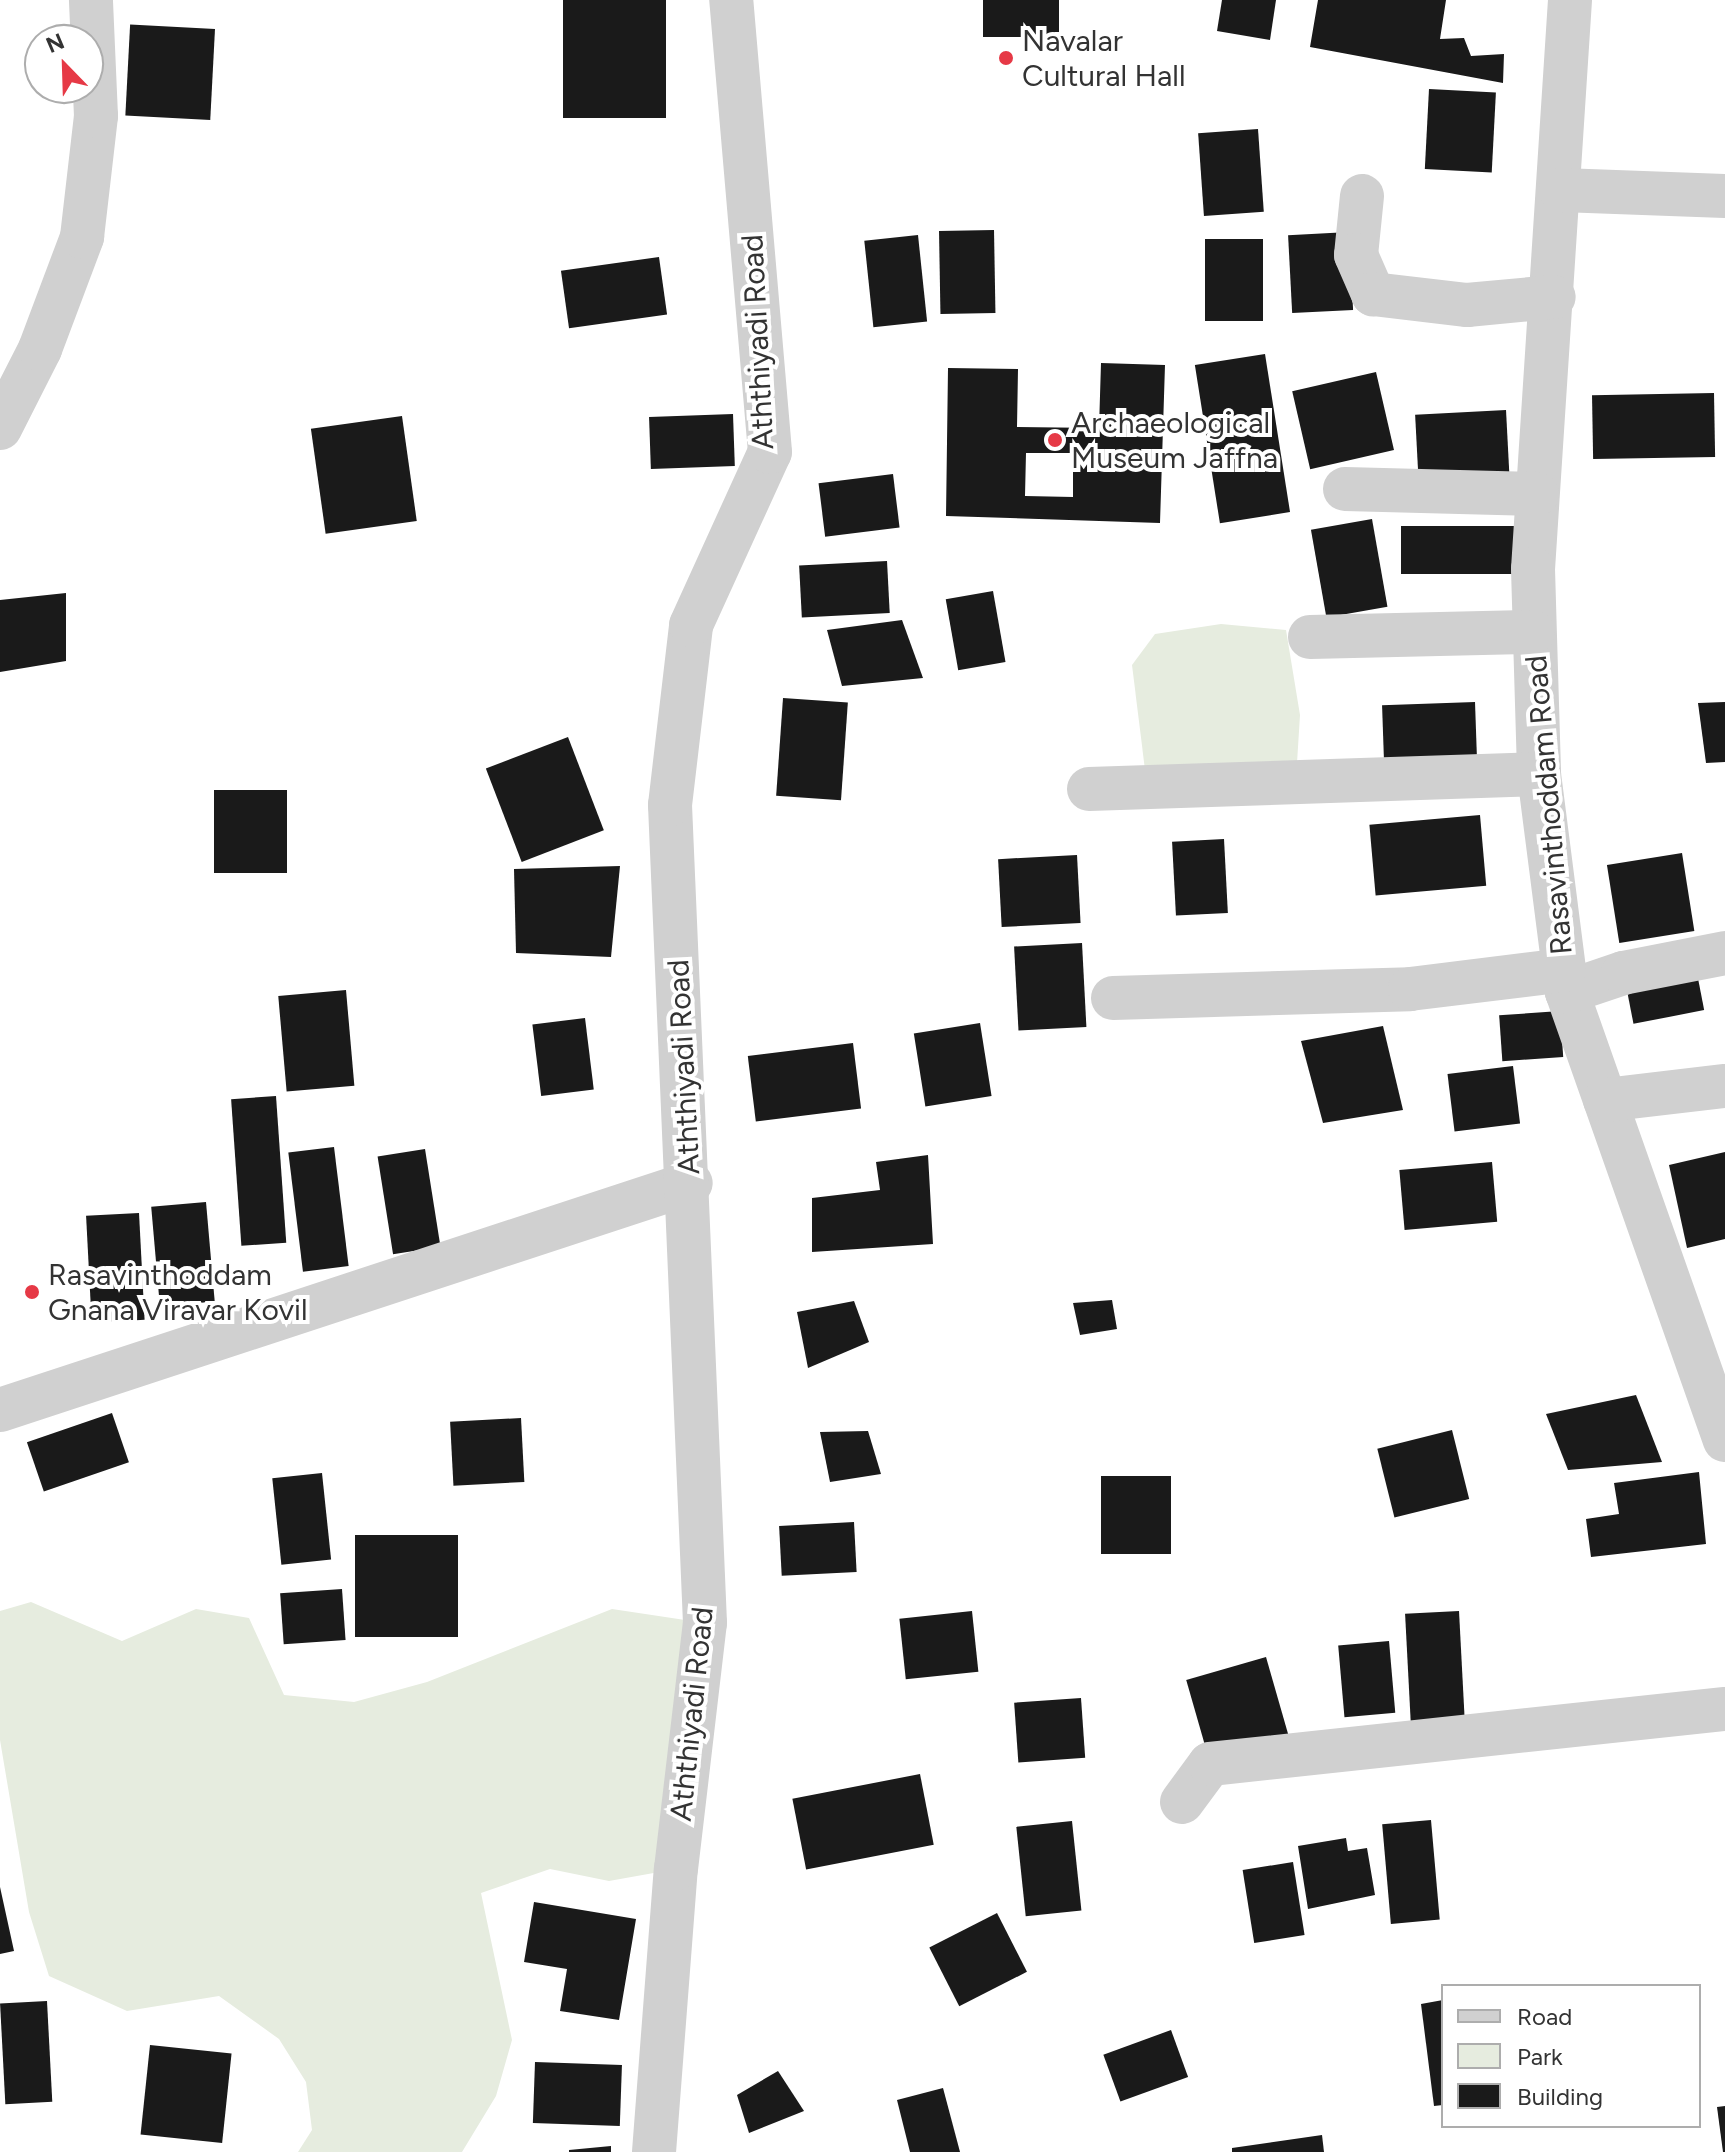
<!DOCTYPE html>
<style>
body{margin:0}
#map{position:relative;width:1725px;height:2152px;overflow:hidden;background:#fff;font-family:Figtree,sans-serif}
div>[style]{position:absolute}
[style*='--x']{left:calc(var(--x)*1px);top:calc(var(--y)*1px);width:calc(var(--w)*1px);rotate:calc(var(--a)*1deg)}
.green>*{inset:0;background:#e6ecdf}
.building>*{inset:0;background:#1a1a1a;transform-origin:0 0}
.minor>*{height:44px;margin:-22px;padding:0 22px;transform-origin:22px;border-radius:22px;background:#d0d0d0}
.dots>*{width:22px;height:22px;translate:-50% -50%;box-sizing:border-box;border:4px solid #fff;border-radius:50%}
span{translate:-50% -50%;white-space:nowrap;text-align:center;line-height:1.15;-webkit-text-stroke:8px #fff;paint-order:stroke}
.poi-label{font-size:30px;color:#333}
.left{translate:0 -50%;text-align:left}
.street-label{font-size:30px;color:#333}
.legend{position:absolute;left:1441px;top:1984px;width:260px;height:144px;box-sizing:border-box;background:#fff;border:2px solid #adadad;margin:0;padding:10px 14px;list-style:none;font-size:24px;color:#333}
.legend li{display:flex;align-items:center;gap:16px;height:40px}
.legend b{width:40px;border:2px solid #adadad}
.north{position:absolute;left:24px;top:24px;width:80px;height:80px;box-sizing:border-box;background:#fff;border:2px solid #adadad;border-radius:50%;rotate:337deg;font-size:22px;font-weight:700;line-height:32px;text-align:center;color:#333}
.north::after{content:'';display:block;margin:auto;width:28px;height:36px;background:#e63946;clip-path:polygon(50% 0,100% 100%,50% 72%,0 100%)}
</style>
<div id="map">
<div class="green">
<div style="clip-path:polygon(1221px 624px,1286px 630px,1300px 715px,1296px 779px,1147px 786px,1132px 665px,1155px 634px)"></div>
<div style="clip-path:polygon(31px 1602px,122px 1641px,196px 1609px,249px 1618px,284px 1695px,354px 1702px,427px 1682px,612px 1609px,705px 1623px,676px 1869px,609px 1881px,550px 1869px,481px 1893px,512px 2040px,496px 2096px,462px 2152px,298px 2152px,312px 2130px,306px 2082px,279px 2039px,219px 1996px,127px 2011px,49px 1976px,29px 1912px,0 1740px,0 1611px)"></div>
</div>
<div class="building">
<div style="left:563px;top:0;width:103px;height:118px"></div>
<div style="left:983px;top:0;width:76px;height:37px"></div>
<div style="clip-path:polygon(1222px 0,1276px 0,1270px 40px,1217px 31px)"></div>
<div style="clip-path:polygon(1318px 0,1446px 0,1440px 39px,1464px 38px,1471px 56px,1504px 54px,1503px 83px,1310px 47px)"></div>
<div style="left:215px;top:29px;width:91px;height:85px;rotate:93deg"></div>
<div style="left:1429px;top:89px;width:67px;height:80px;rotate:3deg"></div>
<div style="left:1258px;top:129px;width:83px;height:60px;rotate:86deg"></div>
<div style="left:994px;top:230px;width:83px;height:55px;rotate:89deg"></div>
<div style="left:1349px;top:232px;width:78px;height:61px;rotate:87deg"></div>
<div style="left:918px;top:235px;width:87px;height:54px;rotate:84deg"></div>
<div style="left:1263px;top:239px;width:82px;height:58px;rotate:90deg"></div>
<div style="left:659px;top:257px;width:58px;height:99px;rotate:82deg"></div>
<div style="left:1265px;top:354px;width:160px;height:71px;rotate:81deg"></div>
<div style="clip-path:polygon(evenodd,1101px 363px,1165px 365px,1160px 523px,946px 516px,948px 368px,1018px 369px,1017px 427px,1099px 428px,1101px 363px,1026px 453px,1073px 453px,1073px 497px,1025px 496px,1026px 453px)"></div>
<div style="left:1376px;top:372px;width:80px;height:86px;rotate:77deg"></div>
<div style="left:1714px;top:393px;width:64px;height:122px;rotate:89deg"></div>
<div style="left:1506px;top:410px;width:74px;height:91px;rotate:87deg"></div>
<div style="left:733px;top:414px;width:52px;height:84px;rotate:88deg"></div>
<div style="left:402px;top:416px;width:106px;height:92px;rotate:82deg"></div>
<div style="left:893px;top:474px;width:54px;height:75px;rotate:83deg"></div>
<div style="left:1372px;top:519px;width:89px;height:62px;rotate:80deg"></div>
<div style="left:1528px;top:526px;width:48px;height:127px;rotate:90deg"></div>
<div style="left:887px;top:561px;width:52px;height:88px;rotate:87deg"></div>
<div style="left:993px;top:591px;width:72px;height:48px;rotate:80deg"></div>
<div style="clip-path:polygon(66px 593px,66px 661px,0 672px,0 600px)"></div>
<div style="clip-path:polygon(902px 620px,923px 678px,842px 686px,827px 630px)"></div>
<div style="left:783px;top:698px;width:65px;height:98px;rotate:4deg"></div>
<div style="left:1475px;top:702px;width:63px;height:93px;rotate:88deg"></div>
<div style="clip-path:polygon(1725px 702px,1725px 762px,1706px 763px,1698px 703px)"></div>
<div style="left:568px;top:737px;width:100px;height:88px;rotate:69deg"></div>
<div style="left:214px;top:790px;width:73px;height:83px"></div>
<div style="left:1480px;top:815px;width:71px;height:111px;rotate:85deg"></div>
<div style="left:1224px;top:839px;width:74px;height:52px;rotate:87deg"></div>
<div style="left:1682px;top:853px;width:79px;height:76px;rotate:81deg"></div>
<div style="left:1077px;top:855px;width:68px;height:79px;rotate:87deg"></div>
<div style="clip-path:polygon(620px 866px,611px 957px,516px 953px,514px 869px)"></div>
<div style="left:1082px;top:943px;width:84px;height:68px;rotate:87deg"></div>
<div style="left:1695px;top:963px;width:48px;height:72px;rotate:79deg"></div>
<div style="left:346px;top:990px;width:96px;height:68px;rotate:85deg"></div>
<div style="left:1560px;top:1011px;width:46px;height:61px;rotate:86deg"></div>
<div style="left:585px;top:1018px;width:72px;height:53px;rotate:83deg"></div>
<div style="left:980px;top:1023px;width:74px;height:67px;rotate:81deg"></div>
<div style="clip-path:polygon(1383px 1026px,1403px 1110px,1323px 1123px,1301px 1041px)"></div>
<div style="left:853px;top:1043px;width:66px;height:106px;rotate:83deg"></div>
<div style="left:1513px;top:1066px;width:58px;height:66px;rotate:83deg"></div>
<div style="left:276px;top:1096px;width:147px;height:45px;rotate:86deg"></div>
<div style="left:334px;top:1147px;width:120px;height:46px;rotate:83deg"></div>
<div style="left:425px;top:1149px;width:99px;height:48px;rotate:81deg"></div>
<div style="clip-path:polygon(1725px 1152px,1725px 1239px,1687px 1248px,1669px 1165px)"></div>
<div style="clip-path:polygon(928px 1155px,933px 1244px,812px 1252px,812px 1198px,880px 1190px,876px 1162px)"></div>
<div style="left:1492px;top:1162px;width:60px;height:93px;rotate:85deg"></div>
<div style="left:206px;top:1202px;width:100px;height:55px;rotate:85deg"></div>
<div style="left:139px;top:1213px;width:107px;height:53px;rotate:87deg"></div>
<div style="clip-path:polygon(1112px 1300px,1117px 1329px,1080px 1335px,1073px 1303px)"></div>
<div style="clip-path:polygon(854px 1301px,869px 1342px,808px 1368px,797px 1312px)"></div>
<div style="clip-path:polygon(1636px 1395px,1662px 1462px,1568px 1470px,1546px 1414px)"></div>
<div style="left:112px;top:1413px;width:52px;height:90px;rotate:71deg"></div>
<div style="left:521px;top:1418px;width:64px;height:71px;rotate:87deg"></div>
<div style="left:1452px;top:1430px;width:71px;height:77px;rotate:76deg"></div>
<div style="clip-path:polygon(868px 1431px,881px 1474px,830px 1482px,820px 1432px)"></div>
<div style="clip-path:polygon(1699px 1472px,1706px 1544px,1591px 1557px,1586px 1519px,1619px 1514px,1614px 1483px)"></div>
<div style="left:322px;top:1473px;width:87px;height:50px;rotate:84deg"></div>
<div style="left:1101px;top:1476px;width:70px;height:78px"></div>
<div style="left:854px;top:1522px;width:50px;height:75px;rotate:87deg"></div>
<div style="left:458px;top:1535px;width:102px;height:103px;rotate:90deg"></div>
<div style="left:342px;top:1589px;width:51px;height:62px;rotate:86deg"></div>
<div style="left:972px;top:1611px;width:61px;height:73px;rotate:84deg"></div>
<div style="left:1459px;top:1611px;width:110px;height:54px;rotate:87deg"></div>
<div style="left:1389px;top:1641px;width:72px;height:51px;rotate:85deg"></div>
<div style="left:1266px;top:1657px;width:89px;height:83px;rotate:74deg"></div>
<div style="left:1081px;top:1698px;width:60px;height:67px;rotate:86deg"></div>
<div style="left:920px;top:1774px;width:72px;height:130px;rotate:79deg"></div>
<div style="left:1431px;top:1820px;width:100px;height:49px;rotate:85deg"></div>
<div style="left:1072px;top:1821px;width:90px;height:56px;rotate:84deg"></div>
<div style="clip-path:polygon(1346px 1838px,1348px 1851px,1367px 1848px,1375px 1895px,1308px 1909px,1298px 1846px)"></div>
<div style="left:1293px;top:1862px;width:74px;height:51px;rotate:81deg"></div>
<div style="clip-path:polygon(0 1887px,14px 1951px,0 1954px)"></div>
<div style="clip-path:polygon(534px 1902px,636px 1919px,619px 2020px,560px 2011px,567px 1969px,524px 1962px)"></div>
<div style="left:997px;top:1913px;width:66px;height:76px;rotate:63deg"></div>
<div style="clip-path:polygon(1443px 2000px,1443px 2105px,1434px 2106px,1421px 2004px)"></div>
<div style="left:47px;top:2001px;width:101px;height:47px;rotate:87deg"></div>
<div style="left:1171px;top:2030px;width:50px;height:72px;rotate:70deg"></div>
<div style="left:150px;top:2045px;width:82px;height:90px;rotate:6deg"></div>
<div style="left:535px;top:2062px;width:87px;height:61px;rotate:2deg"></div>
<div style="clip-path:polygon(778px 2071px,804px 2111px,749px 2133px,737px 2095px)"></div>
<div style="clip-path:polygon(943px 2088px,960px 2152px,910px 2152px,897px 2100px)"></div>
<div style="clip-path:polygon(1725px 2106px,1725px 2152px,1723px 2152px,1717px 2107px)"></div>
<div style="clip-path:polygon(1322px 2135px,1324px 2152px,1232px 2152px,1232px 2148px)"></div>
<div style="clip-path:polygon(611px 2146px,611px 2152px,569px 2152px,569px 2150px)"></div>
</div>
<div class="minor">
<div style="--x:1570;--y:0;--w:570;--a:93.72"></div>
<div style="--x:1533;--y:569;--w:205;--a:88.3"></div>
<div style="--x:1539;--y:774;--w:220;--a:82.7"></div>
<div style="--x:1567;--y:992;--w:475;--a:70.6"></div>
<div style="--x:1561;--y:190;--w:164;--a:2.1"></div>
<div style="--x:1362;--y:196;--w:59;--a:95.8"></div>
<div style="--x:1356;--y:255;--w:43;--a:66.4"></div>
<div style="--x:1373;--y:294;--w:95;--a:6.7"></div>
<div style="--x:1467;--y:305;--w:87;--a:-5.3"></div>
<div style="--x:0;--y:428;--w:89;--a:-63.1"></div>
<div style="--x:40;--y:349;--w:120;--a:-69.4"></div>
<div style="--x:82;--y:237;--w:122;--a:-83.4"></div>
<div style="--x:96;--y:116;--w:116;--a:-92.5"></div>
<div style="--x:1345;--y:489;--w:192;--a:1.5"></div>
<div style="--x:1310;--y:637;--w:223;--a:-1.3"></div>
<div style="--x:1089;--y:789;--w:450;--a:-1.9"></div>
<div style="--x:1567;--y:992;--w:59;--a:-18.7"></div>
<div style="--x:1623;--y:973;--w:104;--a:-11.1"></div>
<div style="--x:1113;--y:998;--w:297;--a:-1.7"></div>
<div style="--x:1410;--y:989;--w:155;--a:-7"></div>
<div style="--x:1605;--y:1100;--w:121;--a:-6.7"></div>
<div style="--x:0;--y:1410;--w:727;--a:-18.19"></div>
<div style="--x:1182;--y:1802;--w:47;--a:-53.6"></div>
<div style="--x:1210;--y:1764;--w:518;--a:-6.1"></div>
<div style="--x:654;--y:2152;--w:284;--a:-85.6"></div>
<div style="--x:676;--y:1869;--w:248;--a:-83.3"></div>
<div style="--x:705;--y:1623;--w:819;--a:-92.45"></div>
<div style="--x:670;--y:805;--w:181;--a:-83.3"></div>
<div style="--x:691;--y:625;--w:190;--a:-65.5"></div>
<div style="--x:770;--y:452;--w:454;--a:-94.9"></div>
</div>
<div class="dots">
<div style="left:1006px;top:58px;background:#e63946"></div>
<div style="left:1055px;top:440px;background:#e63946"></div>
<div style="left:32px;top:1292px;background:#e63946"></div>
</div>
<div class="poi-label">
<span class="left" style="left:1022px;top:58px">Navalar<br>Cultural Hall</span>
<span class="left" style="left:1071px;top:440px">Archaeological<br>Museum Jaffna</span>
<span class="left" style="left:48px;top:1292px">Rasavinthoddam<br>Gnana Viravar Kovil</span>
</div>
<div class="street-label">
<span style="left:758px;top:342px;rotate:-93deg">Aththiyadi Road</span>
<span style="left:1549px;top:805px;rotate:-95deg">Rasavinthoddam Road</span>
<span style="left:684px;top:1067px;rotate:-93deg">Aththiyadi Road</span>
<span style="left:692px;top:1714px;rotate:-84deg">Aththiyadi Road</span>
</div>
<ul class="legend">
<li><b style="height:10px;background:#d0d0d0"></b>Road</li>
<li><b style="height:22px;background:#e6ecdf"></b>Park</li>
<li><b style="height:22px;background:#1a1a1a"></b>Building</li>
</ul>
<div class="north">N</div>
</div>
